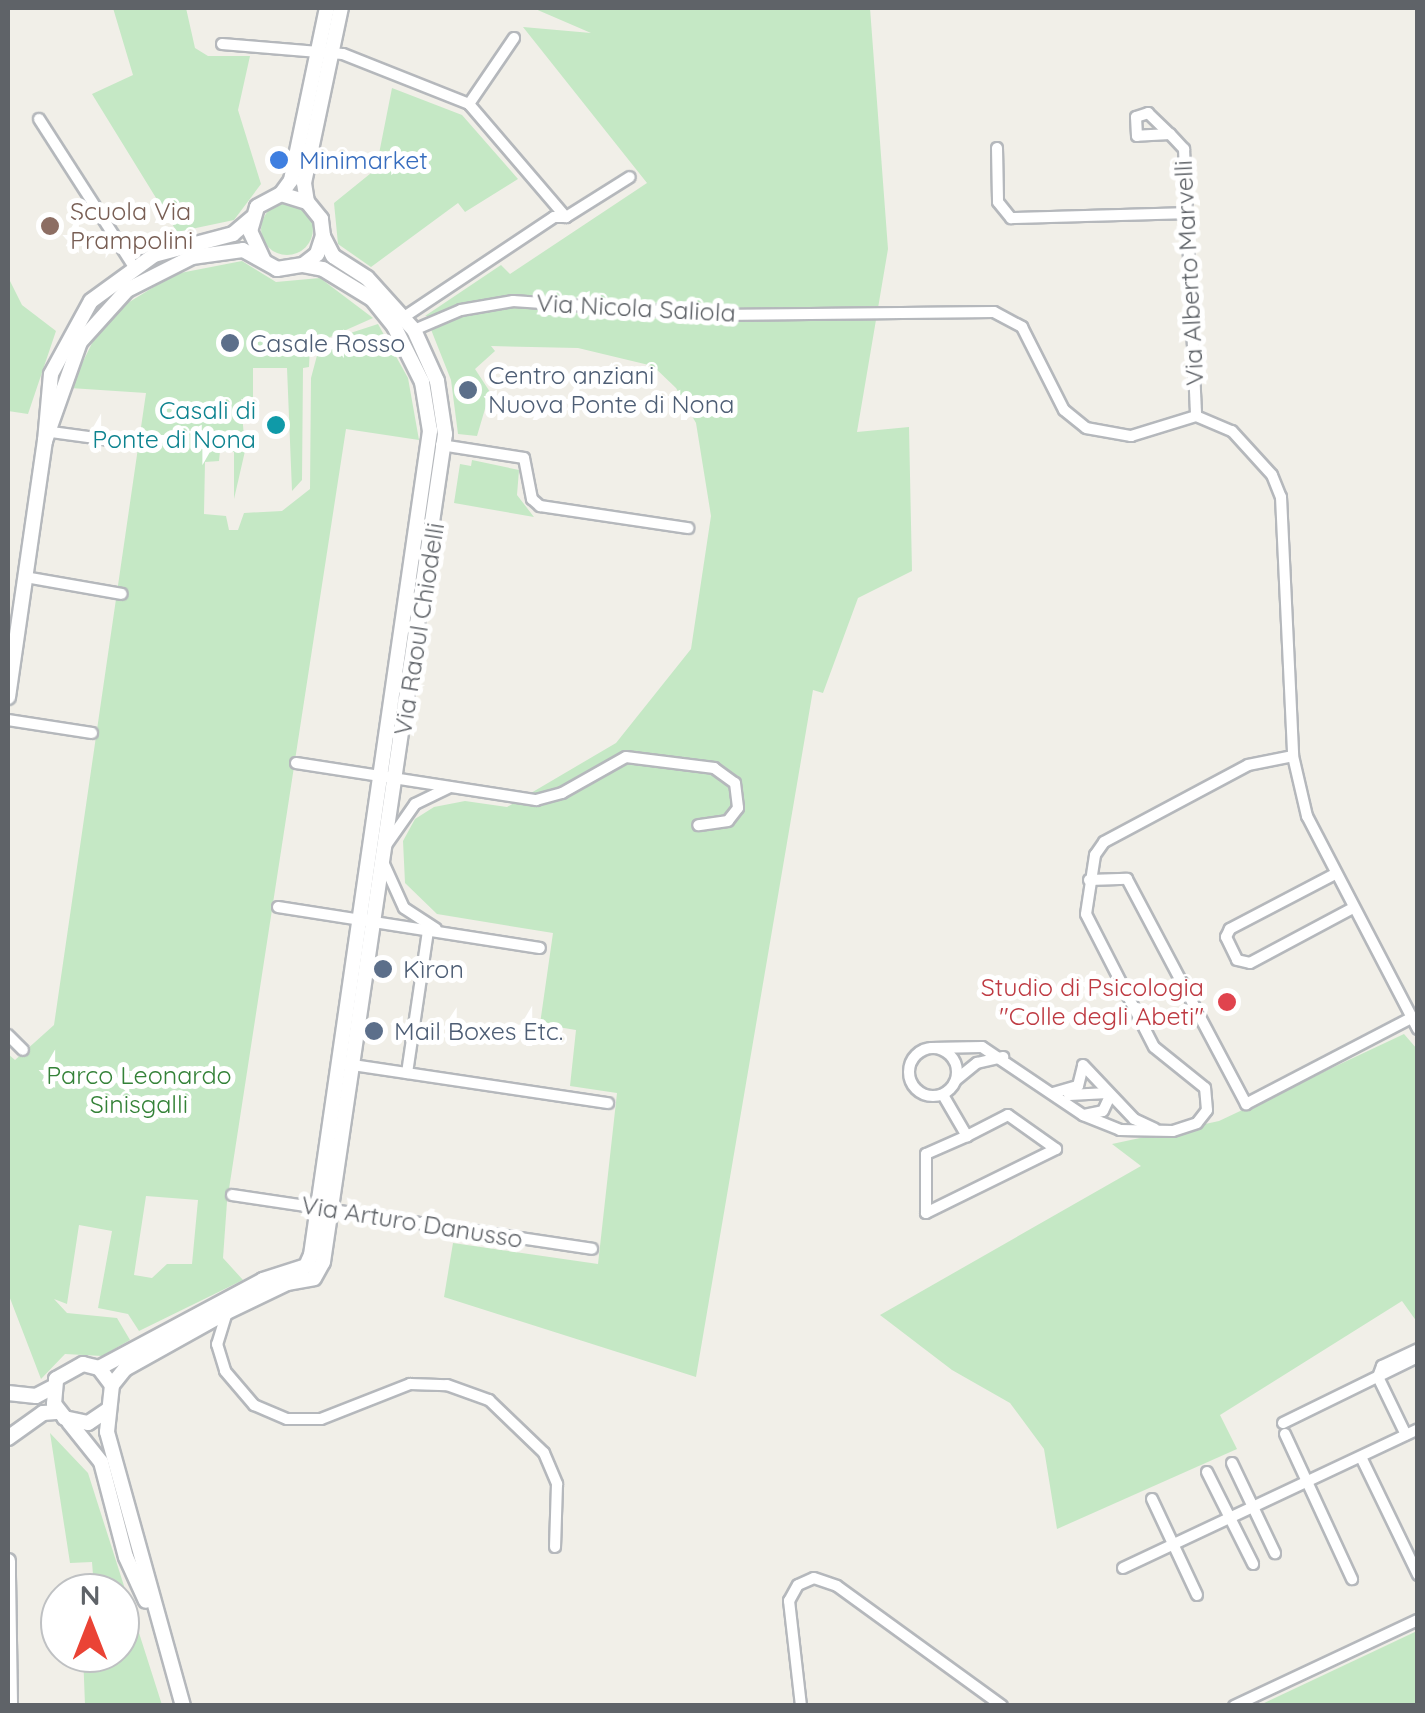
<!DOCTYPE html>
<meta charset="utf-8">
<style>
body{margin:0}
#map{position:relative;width:1425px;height:1713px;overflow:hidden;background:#f1efe8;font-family:Quicksand,sans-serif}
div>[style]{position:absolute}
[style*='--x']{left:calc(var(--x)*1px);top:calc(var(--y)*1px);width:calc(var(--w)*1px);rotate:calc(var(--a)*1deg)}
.green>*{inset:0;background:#c5e8c5}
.round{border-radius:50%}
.roads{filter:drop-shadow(2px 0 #b5b8bc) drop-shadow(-2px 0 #b5b8bc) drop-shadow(0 2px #b5b8bc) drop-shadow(0 -2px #b5b8bc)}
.street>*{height:10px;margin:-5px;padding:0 5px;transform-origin:5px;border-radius:5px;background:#fff}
.street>.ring{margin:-5px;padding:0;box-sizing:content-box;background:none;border:10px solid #fff;border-radius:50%}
.secondary>*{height:14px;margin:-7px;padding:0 7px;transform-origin:7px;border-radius:7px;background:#fff}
.dots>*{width:28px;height:28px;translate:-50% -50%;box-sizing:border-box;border:5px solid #fff;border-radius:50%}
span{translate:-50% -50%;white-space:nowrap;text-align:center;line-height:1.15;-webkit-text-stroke:10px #fff;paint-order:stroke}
.shop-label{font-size:25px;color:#366cbe}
.left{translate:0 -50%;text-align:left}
.education-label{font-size:25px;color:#785e54}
.street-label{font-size:25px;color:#5f6368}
.service-label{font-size:25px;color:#4e5e75}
.culture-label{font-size:25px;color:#0d838f}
.right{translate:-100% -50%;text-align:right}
.health-label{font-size:25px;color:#be3a42}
.park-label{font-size:25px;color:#348238}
.frame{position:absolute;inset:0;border:10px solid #5f6368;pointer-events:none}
.north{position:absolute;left:40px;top:1573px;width:100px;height:100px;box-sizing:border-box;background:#fff;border:2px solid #bfc1c3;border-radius:50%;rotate:0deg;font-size:28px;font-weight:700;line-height:40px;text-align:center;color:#5f6368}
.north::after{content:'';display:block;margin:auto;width:35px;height:45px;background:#ea4335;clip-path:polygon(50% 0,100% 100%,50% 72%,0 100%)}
</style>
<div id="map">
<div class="green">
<div style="clip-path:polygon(113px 8px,186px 8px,195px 48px,208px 56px,250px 56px,238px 110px,261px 184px,234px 220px,177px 232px,92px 94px,133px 75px)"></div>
<div style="clip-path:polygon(533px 8px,870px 8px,888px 249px,857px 432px,909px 427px,912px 571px,858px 598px,823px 693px,813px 690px,696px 1377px,444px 1297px,453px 1243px,598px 1264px,617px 1093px,570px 1086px,576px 1030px,540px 1024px,553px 933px,437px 914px,405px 883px,403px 841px,415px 819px,434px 807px,465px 801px,507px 807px,616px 743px,691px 649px,711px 516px,696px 423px,676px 388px,653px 366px,578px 348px,491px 346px,495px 351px,475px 369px,490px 392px,477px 436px,458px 434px,451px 380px,430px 327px,451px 318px,425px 316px,501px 265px,510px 274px,647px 183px,523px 27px,591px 33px)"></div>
<div style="clip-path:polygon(392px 88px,462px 115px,518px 179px,465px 212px,458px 203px,371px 267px,338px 244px,334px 203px,376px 169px)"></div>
<div class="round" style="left:261px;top:203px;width:52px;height:52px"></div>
<div style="clip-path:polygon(evenodd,242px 261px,276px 282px,320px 278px,373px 318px,310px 346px,309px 367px,303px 368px,302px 480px,292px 491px,287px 368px,253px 368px,253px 399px,241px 399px,245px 451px,234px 499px,234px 452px,220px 451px,219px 461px,205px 462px,204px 514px,226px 516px,229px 530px,238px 530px,244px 513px,282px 511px,310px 489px,311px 378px,319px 348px,332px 339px,378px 324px,408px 378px,419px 440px,346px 429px,227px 1202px,223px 1258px,243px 1280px,139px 1331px,128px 1314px,98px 1308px,112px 1231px,79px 1225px,67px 1304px,54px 1299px,67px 1313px,117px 1318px,130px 1340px,102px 1356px,65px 1354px,41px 1379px,8px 1293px,8px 1054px,15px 1060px,54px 1025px,146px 393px,70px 388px,94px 339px,126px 304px,175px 274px,242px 261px,146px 1196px,198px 1200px,192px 1264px,167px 1264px,152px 1278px,134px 1275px,146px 1196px)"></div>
<div style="clip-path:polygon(8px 277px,22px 305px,56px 331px,28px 414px,8px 411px)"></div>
<div style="clip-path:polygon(472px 460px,519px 470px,517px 495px,534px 517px,454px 503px,460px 464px,471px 466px)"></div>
<div style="clip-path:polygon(1404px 1034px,1417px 1049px,1417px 1322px,1402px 1301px,1220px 1415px,1237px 1449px,1057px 1529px,1044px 1449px,1010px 1403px,952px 1370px,880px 1315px,1141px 1166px,1112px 1144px,1219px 1121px)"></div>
<div style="clip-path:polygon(50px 1433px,88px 1473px,162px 1705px,85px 1705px,83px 1653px,120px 1653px,120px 1593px,81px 1593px,94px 1588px,92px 1562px,70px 1563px)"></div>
<div style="clip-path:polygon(1417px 1631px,1417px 1705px,1260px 1705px)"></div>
</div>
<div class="roads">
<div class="street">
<div style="--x:222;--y:44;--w:121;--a:4.7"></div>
<div style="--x:343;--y:54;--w:136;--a:21.6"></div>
<div style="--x:469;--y:104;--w:149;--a:49.4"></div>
<div style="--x:566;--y:217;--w:12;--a:180"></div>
<div style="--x:554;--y:217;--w:180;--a:146.3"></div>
<div style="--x:469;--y:104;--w:80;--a:-55.7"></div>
<div style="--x:39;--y:119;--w:176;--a:57.3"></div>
<div style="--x:1170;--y:134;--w:33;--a:177"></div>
<div style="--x:1137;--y:136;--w:19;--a:-93"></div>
<div style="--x:1136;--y:117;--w:13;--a:-18"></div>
<div style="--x:1148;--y:113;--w:30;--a:44"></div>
<div style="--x:1170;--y:134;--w:21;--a:47"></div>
<div style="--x:1184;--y:149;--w:267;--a:87.4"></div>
<div style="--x:997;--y:148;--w:54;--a:88.9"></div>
<div style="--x:998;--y:202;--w:21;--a:51"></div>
<div style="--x:1011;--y:218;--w:175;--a:-1.6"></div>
<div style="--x:566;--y:217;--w:75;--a:-32"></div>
<div style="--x:414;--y:330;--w:51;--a:-23.1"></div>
<div style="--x:461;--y:310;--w:53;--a:-9.8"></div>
<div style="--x:513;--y:301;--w:205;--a:3.9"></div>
<div style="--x:718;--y:315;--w:276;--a:-0.6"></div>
<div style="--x:994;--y:312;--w:32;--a:28"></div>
<div style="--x:1022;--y:327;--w:93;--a:63.2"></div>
<div style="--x:1064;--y:410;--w:28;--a:39"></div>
<div style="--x:1086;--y:428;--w:46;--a:10.1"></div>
<div style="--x:1131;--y:436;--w:68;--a:-17.1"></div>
<div style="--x:1196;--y:416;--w:39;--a:23"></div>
<div style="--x:1232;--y:431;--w:59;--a:47.7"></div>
<div style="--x:1272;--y:475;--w:24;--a:68"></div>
<div style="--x:1281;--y:497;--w:259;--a:87.3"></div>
<div style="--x:1293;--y:756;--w:62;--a:76.9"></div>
<div style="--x:1307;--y:816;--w:240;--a:62.5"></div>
<div style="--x:44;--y:431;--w:89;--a:7.8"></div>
<div style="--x:441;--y:445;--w:84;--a:8.9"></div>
<div style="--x:524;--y:458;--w:42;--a:79"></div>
<div style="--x:532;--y:499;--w:11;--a:41"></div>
<div style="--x:540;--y:506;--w:150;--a:8.5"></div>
<div style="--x:25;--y:577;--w:98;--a:9.9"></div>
<div style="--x:8;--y:720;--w:85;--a:8.8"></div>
<div style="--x:296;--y:763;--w:243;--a:8.8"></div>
<div style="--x:536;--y:800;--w:27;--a:-15"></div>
<div style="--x:562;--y:793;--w:73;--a:-29.4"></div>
<div style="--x:626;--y:757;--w:89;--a:7.1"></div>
<div style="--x:714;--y:768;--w:26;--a:36"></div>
<div style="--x:735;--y:783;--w:25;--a:83"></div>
<div style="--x:738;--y:808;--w:16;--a:128"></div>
<div style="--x:728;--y:821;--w:30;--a:172"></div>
<div style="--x:387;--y:844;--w:49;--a:-55"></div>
<div style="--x:415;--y:804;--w:39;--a:-26"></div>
<div style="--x:384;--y:864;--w:48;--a:65.6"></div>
<div style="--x:404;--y:908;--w:38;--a:33"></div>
<div style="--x:1335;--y:874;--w:119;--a:152.4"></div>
<div style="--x:1230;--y:929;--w:9;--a:117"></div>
<div style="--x:1226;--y:937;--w:25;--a:64"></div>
<div style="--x:1237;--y:960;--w:13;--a:13"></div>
<div style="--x:1250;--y:963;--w:117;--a:-28.1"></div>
<div style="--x:1089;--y:880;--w:38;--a:-2"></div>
<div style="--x:1127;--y:879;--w:255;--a:62.1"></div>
<div style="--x:1246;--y:1104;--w:186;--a:-27.5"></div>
<div style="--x:278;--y:907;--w:265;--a:8.9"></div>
<div style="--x:8;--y:1035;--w:21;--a:45"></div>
<div class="ring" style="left:909px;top:1048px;width:38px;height:38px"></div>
<div style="--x:931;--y:1048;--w:51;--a:-1.1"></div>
<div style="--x:982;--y:1047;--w:122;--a:34"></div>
<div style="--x:1083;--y:1115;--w:40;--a:22"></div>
<div style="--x:1120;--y:1130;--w:53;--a:1.1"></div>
<div style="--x:1173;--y:1131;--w:25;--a:-18"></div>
<div style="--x:1197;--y:1123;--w:16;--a:-52"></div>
<div style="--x:1207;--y:1110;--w:22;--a:-95"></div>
<div style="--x:1205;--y:1088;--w:65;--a:-141.2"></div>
<div style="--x:1154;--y:1047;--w:149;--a:-117.1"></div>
<div style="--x:1086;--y:914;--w:60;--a:-81.3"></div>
<div style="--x:1095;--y:855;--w:16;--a:-55"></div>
<div style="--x:1104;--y:842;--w:163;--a:-28.1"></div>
<div style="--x:1248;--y:765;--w:46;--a:-11.3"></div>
<div style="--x:346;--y:1064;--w:265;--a:8.5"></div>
<div style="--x:1083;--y:1065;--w:74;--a:46.6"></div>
<div style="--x:1134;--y:1119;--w:23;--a:25"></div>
<div style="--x:407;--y:1073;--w:145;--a:-81.6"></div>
<div style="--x:957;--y:1079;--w:26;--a:-39"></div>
<div style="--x:977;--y:1063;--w:27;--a:-13"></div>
<div style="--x:1053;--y:1093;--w:26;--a:-16"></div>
<div style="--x:1078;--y:1086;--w:21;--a:-76"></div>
<div style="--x:943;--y:1095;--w:48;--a:59.7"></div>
<div style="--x:967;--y:1136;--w:46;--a:-27.1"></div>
<div style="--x:1008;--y:1115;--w:59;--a:35.3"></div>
<div style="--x:1056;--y:1149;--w:145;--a:153.8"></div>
<div style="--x:926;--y:1213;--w:59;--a:-90"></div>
<div style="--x:926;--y:1154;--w:45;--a:-23.7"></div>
<div style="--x:1069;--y:1095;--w:39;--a:-3"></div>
<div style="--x:1084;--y:1115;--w:19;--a:-12"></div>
<div style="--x:1103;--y:1111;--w:17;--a:-65"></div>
<div style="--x:232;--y:1195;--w:364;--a:8.5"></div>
<div style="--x:227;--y:1312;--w:34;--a:107"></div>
<div style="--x:217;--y:1344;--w:28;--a:73"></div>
<div style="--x:225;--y:1371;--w:45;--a:49.5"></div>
<div style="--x:254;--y:1405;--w:36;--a:23"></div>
<div style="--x:287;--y:1419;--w:34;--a:0"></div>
<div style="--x:321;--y:1419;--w:96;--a:-21.5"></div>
<div style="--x:410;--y:1384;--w:37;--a:2"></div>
<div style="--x:447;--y:1385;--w:45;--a:19.7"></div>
<div style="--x:489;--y:1400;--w:76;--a:43.9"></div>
<div style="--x:544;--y:1453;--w:34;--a:67"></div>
<div style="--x:557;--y:1484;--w:63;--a:91.8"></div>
<div style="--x:1378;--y:1377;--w:64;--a:64.2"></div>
<div style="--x:1378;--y:1377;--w:12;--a:-70"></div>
<div style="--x:1382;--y:1366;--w:40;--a:-25"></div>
<div style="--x:1283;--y:1423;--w:150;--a:-26.1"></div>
<div style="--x:1285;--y:1434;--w:160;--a:65.2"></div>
<div style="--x:1361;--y:1457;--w:131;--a:64.2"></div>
<div style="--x:1232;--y:1463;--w:100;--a:64.5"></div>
<div style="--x:1207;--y:1472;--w:103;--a:63.4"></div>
<div style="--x:1152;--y:1499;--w:106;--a:64.9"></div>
<div style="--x:1123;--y:1568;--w:326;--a:-25.2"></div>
<div style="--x:10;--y:1576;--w:130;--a:89.1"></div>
<div style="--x:801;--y:1706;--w:106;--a:-96.5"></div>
<div style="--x:789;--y:1601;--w:18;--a:-61"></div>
<div style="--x:798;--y:1585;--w:17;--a:-24"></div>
<div style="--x:814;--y:1578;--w:24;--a:19"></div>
<div style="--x:837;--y:1586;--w:204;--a:36"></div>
<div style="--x:1234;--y:1706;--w:203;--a:-25.1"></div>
</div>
<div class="secondary">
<div style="--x:281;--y:194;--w:17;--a:-54"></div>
<div style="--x:291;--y:180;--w:176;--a:-78.2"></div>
<div style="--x:307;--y:202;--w:19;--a:-99"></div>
<div style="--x:304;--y:183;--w:179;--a:-78.1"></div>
<div style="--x:45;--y:441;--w:67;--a:-84.9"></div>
<div style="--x:51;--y:374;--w:83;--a:-61.3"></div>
<div style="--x:91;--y:301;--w:78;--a:-36.1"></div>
<div style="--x:154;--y:255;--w:82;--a:-14.9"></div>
<div style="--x:233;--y:234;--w:25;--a:-40"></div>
<div style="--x:8;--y:697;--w:259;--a:-81.8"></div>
<div style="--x:45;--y:441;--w:105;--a:-70.5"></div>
<div style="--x:80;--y:342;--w:70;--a:-47.9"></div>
<div style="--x:127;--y:290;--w:73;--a:-26.9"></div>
<div style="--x:192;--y:257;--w:51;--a:-7.8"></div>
<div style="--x:243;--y:250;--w:39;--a:29"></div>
<div style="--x:277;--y:269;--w:26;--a:-9"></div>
<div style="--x:303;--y:265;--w:18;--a:-38"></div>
<div style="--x:317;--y:254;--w:19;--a:-72"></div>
<div style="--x:323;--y:236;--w:17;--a:-97"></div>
<div style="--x:321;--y:219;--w:22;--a:-129"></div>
<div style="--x:307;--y:202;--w:27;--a:-163"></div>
<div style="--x:281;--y:194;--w:27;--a:152"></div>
<div style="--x:257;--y:207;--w:25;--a:106"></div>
<div style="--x:250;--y:231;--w:33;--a:65"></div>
<div style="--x:99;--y:1368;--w:186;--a:-28.2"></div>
<div style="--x:263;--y:1280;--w:45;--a:-18"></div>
<div style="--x:306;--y:1266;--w:12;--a:-66"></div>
<div style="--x:311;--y:1255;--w:833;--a:-81.78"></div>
<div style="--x:430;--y:431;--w:50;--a:-99.3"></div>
<div style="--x:422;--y:382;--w:63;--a:-116.6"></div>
<div style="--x:394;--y:326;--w:35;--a:-129"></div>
<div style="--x:372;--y:299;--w:57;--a:-148.5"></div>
<div style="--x:323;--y:269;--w:20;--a:-169"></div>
<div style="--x:112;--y:1385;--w:21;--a:-51"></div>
<div style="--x:125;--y:1369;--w:117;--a:-29.2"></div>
<div style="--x:227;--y:1312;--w:67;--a:-25.8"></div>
<div style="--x:287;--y:1283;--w:27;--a:-10"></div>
<div style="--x:314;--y:1278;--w:18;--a:-61"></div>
<div style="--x:323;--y:1262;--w:837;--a:-81.62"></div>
<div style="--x:445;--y:434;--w:54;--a:-98.6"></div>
<div style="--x:437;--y:381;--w:56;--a:-114.3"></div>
<div style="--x:414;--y:330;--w:70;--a:-132.1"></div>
<div style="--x:367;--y:278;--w:40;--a:-147.1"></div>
<div style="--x:333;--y:256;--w:22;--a:-117"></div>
<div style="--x:8;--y:1393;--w:28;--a:6"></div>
<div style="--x:36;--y:1396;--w:19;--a:-28"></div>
<div style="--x:109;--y:1409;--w:25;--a:146"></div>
<div style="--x:88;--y:1423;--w:24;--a:-168"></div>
<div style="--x:65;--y:1418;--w:18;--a:-128"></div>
<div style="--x:54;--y:1404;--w:25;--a:-85"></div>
<div style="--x:56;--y:1379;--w:31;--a:-29"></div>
<div style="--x:83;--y:1364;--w:16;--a:14"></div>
<div style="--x:99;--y:1368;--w:21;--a:53"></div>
<div style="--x:112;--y:1385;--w:47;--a:96.1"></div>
<div style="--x:107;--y:1432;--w:284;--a:74.5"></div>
<div style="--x:69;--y:1422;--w:51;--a:51.3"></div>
<div style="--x:101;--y:1462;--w:98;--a:75.3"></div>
<div style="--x:126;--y:1557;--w:48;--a:65.6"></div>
<div style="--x:8;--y:1438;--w:43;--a:-35.5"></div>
<div style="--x:43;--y:1413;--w:16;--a:-4"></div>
<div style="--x:8;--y:1561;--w:15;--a:90"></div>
</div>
</div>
<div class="dots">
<div style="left:279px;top:160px;background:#3f7fe0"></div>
<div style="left:50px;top:226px;background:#8d6e63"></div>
<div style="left:230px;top:343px;background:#5c6f8a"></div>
<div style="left:468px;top:390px;background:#5c6f8a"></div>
<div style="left:276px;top:425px;background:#0f9aa8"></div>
<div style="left:383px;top:969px;background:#5c6f8a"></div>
<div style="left:1227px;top:1002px;background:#e0444e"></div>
<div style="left:374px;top:1031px;background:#5c6f8a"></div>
</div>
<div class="shop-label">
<span class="left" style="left:299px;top:160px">Minimarket</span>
</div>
<div class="education-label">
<span class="left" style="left:70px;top:226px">Scuola Via<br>Prampolini</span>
</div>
<div class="street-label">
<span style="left:1189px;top:273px;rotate:-93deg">Via Alberto Marvelli</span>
<span style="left:636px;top:308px;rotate:3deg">Via Nicola Saliola</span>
<span style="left:419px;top:629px;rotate:-81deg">Via Raoul Chiodelli</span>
<span style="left:412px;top:1222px;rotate:9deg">Via Arturo Danusso</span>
</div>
<div class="service-label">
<span class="left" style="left:250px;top:343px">Casale Rosso</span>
<span class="left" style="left:488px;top:390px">Centro anziani<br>Nuova Ponte di Nona</span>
<span class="left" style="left:403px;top:969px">Kìron</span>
<span class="left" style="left:394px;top:1031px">Mail Boxes Etc.</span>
</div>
<div class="culture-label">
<span class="right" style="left:256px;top:425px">Casali di<br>Ponte di Nona</span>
</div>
<div class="health-label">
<span class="right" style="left:1204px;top:1002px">Studio di Psicologia<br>"Colle degli Abeti"</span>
</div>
<div class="park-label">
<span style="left:139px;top:1090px">Parco Leonardo<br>Sinisgalli</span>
</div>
<div class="frame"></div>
<div class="north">N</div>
</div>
